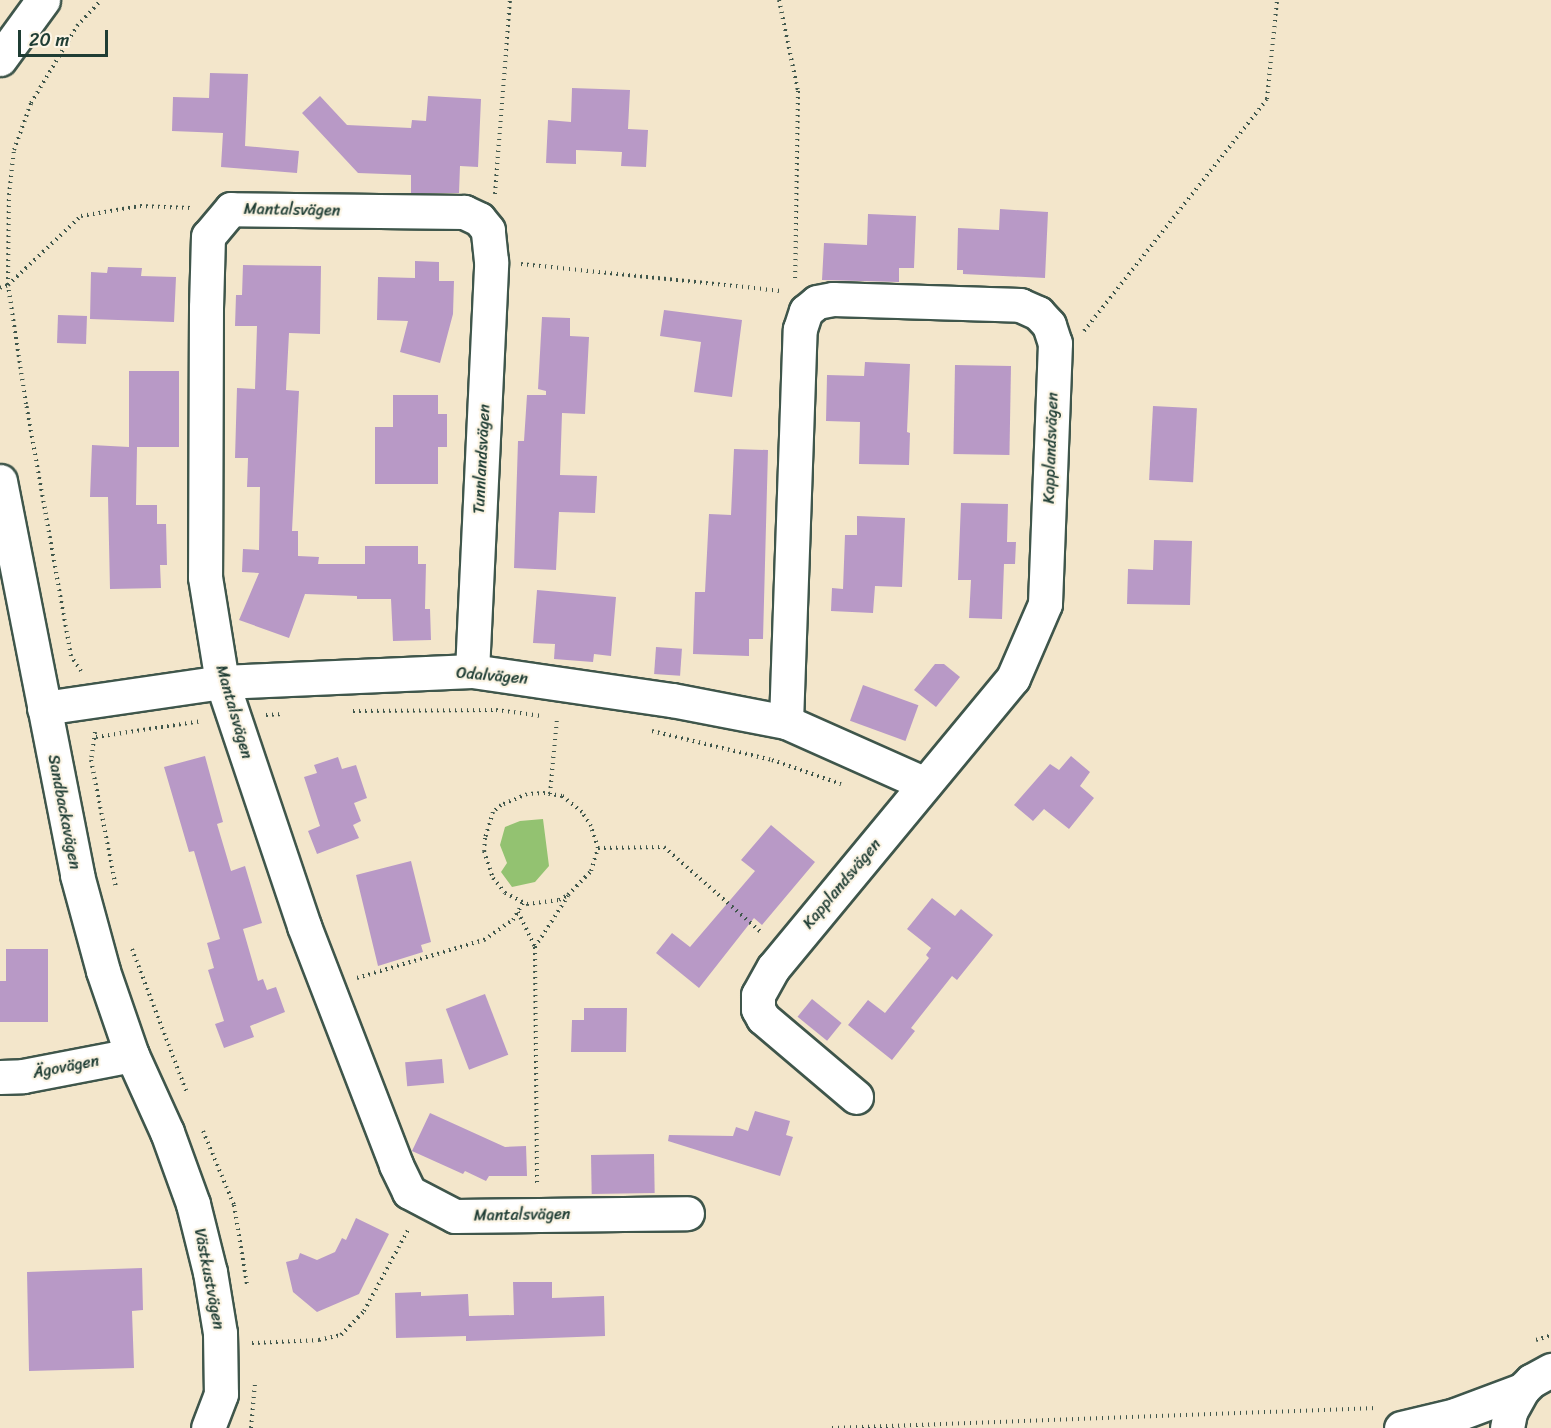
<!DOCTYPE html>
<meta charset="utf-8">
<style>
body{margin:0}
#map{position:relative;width:1551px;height:1428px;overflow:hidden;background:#f3e6cb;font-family:Sriracha,sans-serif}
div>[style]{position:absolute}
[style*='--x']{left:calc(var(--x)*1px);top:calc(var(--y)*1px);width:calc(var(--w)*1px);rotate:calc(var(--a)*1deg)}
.green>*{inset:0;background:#93c271}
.building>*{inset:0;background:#b899c6;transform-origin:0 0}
.path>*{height:4px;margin-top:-2px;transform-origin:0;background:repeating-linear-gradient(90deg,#3f564b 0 1.5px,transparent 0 6px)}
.roads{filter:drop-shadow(2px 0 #3f564b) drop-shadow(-2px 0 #3f564b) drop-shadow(0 2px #3f564b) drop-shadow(0 -2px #3f564b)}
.minor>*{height:33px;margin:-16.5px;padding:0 16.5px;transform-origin:16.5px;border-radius:16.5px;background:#fff}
span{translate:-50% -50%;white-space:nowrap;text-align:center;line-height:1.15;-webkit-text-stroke:4.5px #fcf5e5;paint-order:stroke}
.street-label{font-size:16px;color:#1f3d34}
.scale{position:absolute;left:18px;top:30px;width:90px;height:27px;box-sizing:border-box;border:3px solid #1f3d34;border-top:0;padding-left:8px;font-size:18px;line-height:21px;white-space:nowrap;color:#1f3d34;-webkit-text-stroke:4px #fcf5e5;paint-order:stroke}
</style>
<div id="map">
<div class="green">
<div style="clip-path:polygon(543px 819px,549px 866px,535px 882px,512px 887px,501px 872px,507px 863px,500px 845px,505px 827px,520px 821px)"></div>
</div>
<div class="building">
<div style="clip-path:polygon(210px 73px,248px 74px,245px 146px,299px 151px,297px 173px,221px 167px,223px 133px,172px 131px,173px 97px,209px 98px)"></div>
<div style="clip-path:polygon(572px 88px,630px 90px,628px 129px,648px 130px,646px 167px,621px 166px,622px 152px,576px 150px,576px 164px,546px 163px,548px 120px,571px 122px)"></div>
<div style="clip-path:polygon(320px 96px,347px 125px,411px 128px,412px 120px,426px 121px,428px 96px,481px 99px,478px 167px,460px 166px,459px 193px,411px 193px,411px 175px,358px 173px,302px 113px)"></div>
<div style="clip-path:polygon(1000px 209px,1048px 212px,1045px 278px,963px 274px,963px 270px,957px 270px,958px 228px,999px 230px)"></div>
<div style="clip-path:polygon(868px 214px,916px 216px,914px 268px,899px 268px,899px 282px,822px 280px,824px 243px,867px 245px)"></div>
<div style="clip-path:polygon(415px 261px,439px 262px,439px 281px,454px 281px,453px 314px,440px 363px,400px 352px,408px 321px,377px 320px,378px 277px,415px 278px)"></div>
<div style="clip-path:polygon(243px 265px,321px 266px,320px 334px,289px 333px,286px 390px,299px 391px,292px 531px,298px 531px,298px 556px,319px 557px,318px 564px,365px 564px,365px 546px,418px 546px,418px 564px,426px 564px,425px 609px,430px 609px,431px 640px,393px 641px,391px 599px,357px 599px,357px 596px,305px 594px,289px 638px,239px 620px,259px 573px,242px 572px,243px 549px,259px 550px,260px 487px,247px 487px,248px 458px,235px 458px,237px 388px,255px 389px,257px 326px,235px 326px,236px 295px,242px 295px)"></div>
<div style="clip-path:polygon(108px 267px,142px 268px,141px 276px,176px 277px,174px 322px,90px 319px,91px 272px,107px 273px)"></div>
<div style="clip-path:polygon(664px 310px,742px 320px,732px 397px,694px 392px,701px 342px,660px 336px)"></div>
<div style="left:58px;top:315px;width:29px;height:28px;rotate:2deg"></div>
<div style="clip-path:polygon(542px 317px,570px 318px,570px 336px,589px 337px,585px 414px,562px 413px,560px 475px,597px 476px,595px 513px,559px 512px,556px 570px,514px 568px,518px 441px,524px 441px,527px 395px,546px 395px,546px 391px,538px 389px)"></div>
<div style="clip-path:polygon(865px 362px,910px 364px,907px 432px,910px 433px,909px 465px,859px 464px,860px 422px,826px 421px,827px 375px,864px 376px)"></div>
<div style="left:955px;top:365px;width:56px;height:89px;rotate:1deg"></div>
<div style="clip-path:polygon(129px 371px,179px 371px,179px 447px,137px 447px,136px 505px,157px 505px,157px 524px,166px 524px,167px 565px,160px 565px,161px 588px,110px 589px,108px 497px,90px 497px,92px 445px,129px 447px)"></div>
<div style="clip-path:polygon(393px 395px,438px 395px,438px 414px,447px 414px,447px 447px,438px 447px,438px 484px,375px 484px,375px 427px,393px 427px)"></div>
<div style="left:1153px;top:406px;width:44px;height:74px;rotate:3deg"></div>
<div style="clip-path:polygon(734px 449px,768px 450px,763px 639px,749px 639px,749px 656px,693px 654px,695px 592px,705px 592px,709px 514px,731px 515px)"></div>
<div style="clip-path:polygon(961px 503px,1008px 504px,1007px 542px,1016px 542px,1015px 564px,1004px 564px,1002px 619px,969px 618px,971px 580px,958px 580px)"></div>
<div style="clip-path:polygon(857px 516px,905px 518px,902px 587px,875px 586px,873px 613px,831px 611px,832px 588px,843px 589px,845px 535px,857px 535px)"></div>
<div style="clip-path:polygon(1154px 540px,1192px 541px,1190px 605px,1127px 604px,1128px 569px,1153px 570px)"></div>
<div style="clip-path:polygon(537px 590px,616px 597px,611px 656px,594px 654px,593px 662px,554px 659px,555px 644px,533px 643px)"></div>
<div style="left:656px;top:647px;width:26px;height:27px;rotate:4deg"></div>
<div style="clip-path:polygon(935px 664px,944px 664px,960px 677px,936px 707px,914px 690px)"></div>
<div style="left:863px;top:685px;width:59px;height:38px;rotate:20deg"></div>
<div style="clip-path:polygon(205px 756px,223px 822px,217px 824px,231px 871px,245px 866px,262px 923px,243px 929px,258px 981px,263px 979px,267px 990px,276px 987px,285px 1012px,250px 1026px,254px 1037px,224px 1048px,215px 1024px,224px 1021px,208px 970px,214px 968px,207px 943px,220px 939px,194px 851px,189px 852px,164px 767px)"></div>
<div style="clip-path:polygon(1071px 756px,1090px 772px,1080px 786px,1094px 798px,1069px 829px,1044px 809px,1033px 821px,1014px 805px,1050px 764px,1059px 770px)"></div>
<div style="clip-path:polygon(338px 757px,342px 769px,356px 765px,367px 798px,354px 803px,361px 821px,353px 825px,359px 838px,317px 854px,308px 831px,320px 826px,304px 777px,317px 773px,314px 765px)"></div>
<div style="clip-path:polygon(771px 825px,815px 862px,762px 925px,754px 918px,699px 988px,656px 953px,672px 933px,690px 947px,755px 871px,741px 860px)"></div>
<div style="clip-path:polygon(411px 861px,431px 942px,421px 945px,423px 952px,378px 966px,356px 875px)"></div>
<div style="clip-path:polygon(932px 898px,955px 916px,961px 909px,993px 935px,957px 980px,952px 976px,911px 1028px,915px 1031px,892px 1060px,848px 1025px,868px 1000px,885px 1013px,929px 958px,926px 955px,931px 948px,907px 929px)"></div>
<div style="clip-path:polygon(6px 949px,48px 949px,48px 1022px,0 1022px,0 981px,6px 981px)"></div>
<div style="left:485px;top:994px;width:65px;height:42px;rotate:69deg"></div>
<div style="left:812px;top:999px;width:38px;height:23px;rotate:39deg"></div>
<div style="clip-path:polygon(584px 1008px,627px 1008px,626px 1052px,571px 1052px,572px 1020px,584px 1020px)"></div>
<div style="left:442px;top:1059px;width:24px;height:37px;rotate:85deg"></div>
<div style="clip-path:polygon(755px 1111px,790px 1121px,786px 1135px,793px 1137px,780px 1176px,668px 1141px,669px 1135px,733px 1136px,736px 1127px,748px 1131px)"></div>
<div style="clip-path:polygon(430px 1113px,505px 1147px,526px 1146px,527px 1176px,489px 1176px,486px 1181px,465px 1171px,463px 1174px,412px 1151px)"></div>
<div style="left:654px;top:1154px;width:39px;height:63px;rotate:89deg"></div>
<div style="clip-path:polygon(356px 1218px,389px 1234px,359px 1294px,317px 1312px,293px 1292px,286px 1262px,298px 1259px,300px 1253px,317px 1260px,335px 1252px,342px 1238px,346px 1240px)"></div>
<div style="clip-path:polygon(142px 1268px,143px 1310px,132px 1311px,134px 1368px,29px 1371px,27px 1272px)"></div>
<div style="clip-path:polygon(513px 1282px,552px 1282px,552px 1298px,604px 1296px,605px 1336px,466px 1341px,466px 1336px,396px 1338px,395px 1293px,421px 1292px,421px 1296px,468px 1294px,469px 1316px,514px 1315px)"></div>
</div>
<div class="path">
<div style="--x:779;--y:0;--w:93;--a:78.2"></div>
<div style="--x:798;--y:91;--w:188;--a:90.9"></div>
<div style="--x:495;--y:194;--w:195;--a:-85.6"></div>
<div style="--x:521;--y:264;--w:262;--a:5.9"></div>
<div style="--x:0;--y:288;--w:9;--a:-21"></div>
<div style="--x:8;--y:285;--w:100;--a:-43.4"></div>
<div style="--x:81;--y:216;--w:60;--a:-9.6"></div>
<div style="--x:140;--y:206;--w:51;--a:2.2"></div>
<div style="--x:1084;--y:331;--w:295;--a:-51.7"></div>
<div style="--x:1267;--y:99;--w:100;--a:-84.2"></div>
<div style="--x:81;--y:671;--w:18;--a:-124"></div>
<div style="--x:71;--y:656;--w:256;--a:-100.1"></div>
<div style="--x:26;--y:404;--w:120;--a:-98.6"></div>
<div style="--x:8;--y:285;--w:90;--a:-89.4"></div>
<div style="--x:9;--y:195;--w:45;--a:-83.7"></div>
<div style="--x:14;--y:150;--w:50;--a:-70.1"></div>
<div style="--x:31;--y:103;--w:90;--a:-59.1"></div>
<div style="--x:77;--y:26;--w:35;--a:-47"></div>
<div style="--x:353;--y:711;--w:143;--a:-0.4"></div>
<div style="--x:496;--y:710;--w:47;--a:7.3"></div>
<div style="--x:266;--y:715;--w:17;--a:-3"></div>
<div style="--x:652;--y:731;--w:123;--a:13.6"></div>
<div style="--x:772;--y:760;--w:73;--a:19.2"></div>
<div style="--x:95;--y:732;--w:28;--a:98"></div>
<div style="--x:91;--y:760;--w:129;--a:78.9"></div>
<div style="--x:96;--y:737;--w:107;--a:-8.6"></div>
<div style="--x:550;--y:794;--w:76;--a:-84.7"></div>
<div style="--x:598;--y:848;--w:23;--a:-108"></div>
<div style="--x:591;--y:826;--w:17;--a:-123"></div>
<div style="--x:582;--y:812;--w:26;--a:-141"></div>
<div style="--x:562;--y:796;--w:17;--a:-170"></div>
<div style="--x:545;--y:793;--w:18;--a:177"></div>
<div style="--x:527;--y:794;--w:28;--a:157"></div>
<div style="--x:501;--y:805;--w:11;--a:139"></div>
<div style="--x:493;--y:812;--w:27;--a:107"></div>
<div style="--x:485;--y:838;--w:13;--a:94"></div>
<div style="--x:484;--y:851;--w:28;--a:72"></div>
<div style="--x:493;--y:878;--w:19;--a:51"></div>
<div style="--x:505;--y:893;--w:25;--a:27"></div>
<div style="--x:527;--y:904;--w:32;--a:-7"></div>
<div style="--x:559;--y:900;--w:10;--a:-29"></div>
<div style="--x:568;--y:895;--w:33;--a:-46"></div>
<div style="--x:591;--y:871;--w:24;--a:-73"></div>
<div style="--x:598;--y:848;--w:66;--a:-0.9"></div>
<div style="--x:664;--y:847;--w:130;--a:41.3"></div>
<div style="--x:518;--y:912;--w:39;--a:64"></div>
<div style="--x:535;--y:947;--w:236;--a:89.5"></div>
<div style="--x:535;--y:947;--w:61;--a:-57.1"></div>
<div style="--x:132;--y:949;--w:154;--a:69.1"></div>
<div style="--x:357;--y:978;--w:133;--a:-16.7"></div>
<div style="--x:484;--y:940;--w:35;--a:-35"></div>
<div style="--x:513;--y:920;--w:20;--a:-60"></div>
<div style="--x:203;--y:1131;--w:80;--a:67.3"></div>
<div style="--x:234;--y:1205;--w:80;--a:80.7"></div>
<div style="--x:1536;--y:1340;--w:16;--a:-18"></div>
<div style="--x:252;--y:1343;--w:67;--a:-2.6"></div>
<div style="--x:319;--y:1340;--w:23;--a:-13"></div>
<div style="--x:341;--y:1335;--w:33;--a:-46"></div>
<div style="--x:364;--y:1311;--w:94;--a:-61.5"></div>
<div style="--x:251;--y:1428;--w:44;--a:-84.8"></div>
<div style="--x:832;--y:1428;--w:545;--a:-2.1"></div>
</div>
<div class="roads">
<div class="minor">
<div style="--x:0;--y:59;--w:73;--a:-53.9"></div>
<div style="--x:0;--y:481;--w:401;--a:78.9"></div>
<div style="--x:77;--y:875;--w:99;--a:74.8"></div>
<div style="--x:103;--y:971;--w:89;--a:71"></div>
<div style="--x:132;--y:1055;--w:85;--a:65.6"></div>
<div style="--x:167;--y:1132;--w:77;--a:70.1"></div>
<div style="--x:193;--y:1204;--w:70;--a:76"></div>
<div style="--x:210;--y:1272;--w:62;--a:80.7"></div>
<div style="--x:220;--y:1333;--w:61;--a:89.1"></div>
<div style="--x:221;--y:1394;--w:36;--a:111"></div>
<div style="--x:472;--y:671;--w:410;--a:-87.3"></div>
<div style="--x:491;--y:261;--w:31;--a:-96"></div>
<div style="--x:488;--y:230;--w:14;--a:-129"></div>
<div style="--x:479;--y:219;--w:17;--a:-155"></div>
<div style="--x:464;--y:212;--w:233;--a:-179.3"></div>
<div style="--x:231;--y:209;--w:35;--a:130"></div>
<div style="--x:208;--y:236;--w:71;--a:91.6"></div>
<div style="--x:206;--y:307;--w:270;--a:90.2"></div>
<div style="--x:205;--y:577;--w:106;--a:80.8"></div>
<div style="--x:222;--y:682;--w:257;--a:71.4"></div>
<div style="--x:304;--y:926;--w:256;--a:68.9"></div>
<div style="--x:396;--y:1165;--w:30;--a:64"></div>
<div style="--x:409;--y:1192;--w:52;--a:27.6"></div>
<div style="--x:455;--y:1216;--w:232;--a:-0.7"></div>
<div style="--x:44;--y:708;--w:180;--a:-8.3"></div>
<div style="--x:222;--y:682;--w:250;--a:-2.5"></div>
<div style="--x:472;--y:671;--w:202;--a:8.3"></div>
<div style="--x:672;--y:700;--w:116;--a:10.9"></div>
<div style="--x:786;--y:722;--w:152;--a:24"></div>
<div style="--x:786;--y:722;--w:393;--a:-88"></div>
<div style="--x:800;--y:329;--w:19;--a:-72"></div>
<div style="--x:806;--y:311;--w:14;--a:-39"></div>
<div style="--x:817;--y:302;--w:16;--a:-11"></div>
<div style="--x:833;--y:299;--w:187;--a:1.8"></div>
<div style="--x:1020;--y:305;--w:20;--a:24"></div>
<div style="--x:1038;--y:313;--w:16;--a:47"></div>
<div style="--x:1049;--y:325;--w:19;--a:72"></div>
<div style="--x:1055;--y:343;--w:261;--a:92.2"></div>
<div style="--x:1045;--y:604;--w:81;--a:113.4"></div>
<div style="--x:1013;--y:678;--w:376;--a:129.6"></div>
<div style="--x:773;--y:968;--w:31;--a:119"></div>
<div style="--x:758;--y:995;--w:14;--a:90"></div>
<div style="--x:758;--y:1009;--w:10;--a:61"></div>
<div style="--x:763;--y:1018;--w:122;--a:40.3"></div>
<div style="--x:0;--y:1077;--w:23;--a:-2"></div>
<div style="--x:23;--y:1076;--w:111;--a:-10.9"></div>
<div style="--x:1401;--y:1428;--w:56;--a:-13.5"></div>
<div style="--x:1455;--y:1415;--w:72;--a:-20.5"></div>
<div style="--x:1507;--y:1428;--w:16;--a:-79"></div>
<div style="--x:1510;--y:1412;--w:25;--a:-61"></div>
<div style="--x:1522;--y:1390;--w:13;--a:-45"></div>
<div style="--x:1531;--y:1381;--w:23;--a:-29"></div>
</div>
</div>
<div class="street-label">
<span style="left:292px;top:210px;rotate:1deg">Mantalsvägen</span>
<span style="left:1051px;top:448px;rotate:-88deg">Kapplandsvägen</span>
<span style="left:482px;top:459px;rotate:-87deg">Tunnlandsvägen</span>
<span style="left:492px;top:676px;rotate:5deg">Odalvägen</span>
<span style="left:234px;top:712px;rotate:74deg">Mantalsvägen</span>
<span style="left:64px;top:812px;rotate:79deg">Sandbackavägen</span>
<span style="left:842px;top:884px;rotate:-50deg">Kapplandsvägen</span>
<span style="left:66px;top:1067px;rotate:-11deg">Ägovägen</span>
<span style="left:522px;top:1215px;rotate:-1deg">Mantalsvägen</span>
<span style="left:209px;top:1279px;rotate:79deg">Västkustvägen</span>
</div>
<div class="scale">20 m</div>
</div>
